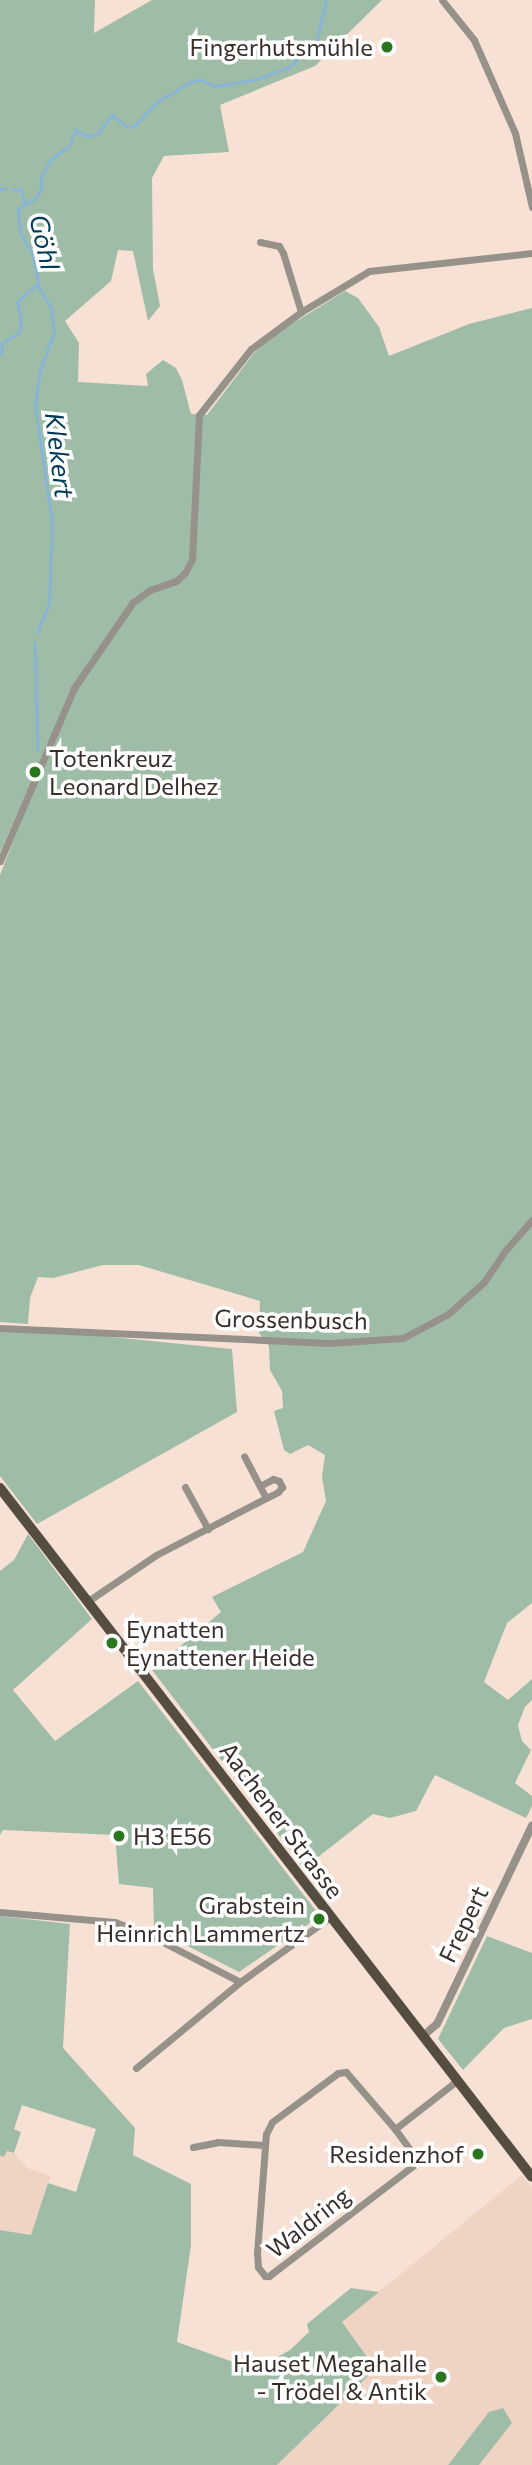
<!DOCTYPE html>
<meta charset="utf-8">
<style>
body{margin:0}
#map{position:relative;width:532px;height:2465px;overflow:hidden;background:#f7e1d5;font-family:Commissioner,sans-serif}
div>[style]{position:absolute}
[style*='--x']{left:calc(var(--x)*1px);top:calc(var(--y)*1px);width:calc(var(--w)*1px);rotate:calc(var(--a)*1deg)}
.built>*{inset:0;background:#efd3c3}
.green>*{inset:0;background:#9fbda6}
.stream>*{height:2.5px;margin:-1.25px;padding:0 1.25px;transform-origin:1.25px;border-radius:1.25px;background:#88b5d5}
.minor>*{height:7px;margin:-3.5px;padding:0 3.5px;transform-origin:3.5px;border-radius:3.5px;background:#96928a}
.tertiary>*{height:8px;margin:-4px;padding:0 4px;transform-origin:4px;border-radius:4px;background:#96928a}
.primary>*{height:10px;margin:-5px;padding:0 5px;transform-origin:5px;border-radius:5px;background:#554e40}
.dots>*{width:19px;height:19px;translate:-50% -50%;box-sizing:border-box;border:4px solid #fff;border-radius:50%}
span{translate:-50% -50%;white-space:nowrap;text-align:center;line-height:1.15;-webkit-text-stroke:7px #fff;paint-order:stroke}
.poi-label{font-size:24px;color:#382f2b}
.right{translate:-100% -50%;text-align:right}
.left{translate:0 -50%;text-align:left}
.street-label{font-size:24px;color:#382f2b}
.water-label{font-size:26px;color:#003b59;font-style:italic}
</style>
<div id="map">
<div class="built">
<div style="clip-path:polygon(6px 2151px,14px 2153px,27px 2168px,51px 2176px,31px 2235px,0 2230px,0 2156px,4px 2157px)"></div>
<div style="clip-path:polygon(522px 2175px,532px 2188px,532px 2465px,479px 2465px,512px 2423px,489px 2412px,448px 2465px,277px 2465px,372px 2372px,373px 2365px,342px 2322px)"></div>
</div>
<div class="green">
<div style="clip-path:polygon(0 0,95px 0,94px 33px,152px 0,382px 0,315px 66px,220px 105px,229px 152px,164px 156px,152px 178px,153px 269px,160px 306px,148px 321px,133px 251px,118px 250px,111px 281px,65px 321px,79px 343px,78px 382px,148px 386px,146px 374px,163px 360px,176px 368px,182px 380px,191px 414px,207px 415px,254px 353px,274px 335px,345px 291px,358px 298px,379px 327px,389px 356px,469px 324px,532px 308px,532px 1603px,507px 1623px,484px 1682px,508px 1700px,532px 1679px,532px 1700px,525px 1707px,518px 1725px,522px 1741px,531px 1750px,515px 1783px,532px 1796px,532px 1806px,526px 1818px,435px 1775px,416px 1811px,390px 1818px,373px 1814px,304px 1868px,152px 1670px,221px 1612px,212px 1597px,303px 1552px,326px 1501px,322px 1477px,325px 1455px,308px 1445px,290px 1454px,284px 1450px,274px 1411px,283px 1408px,282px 1391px,270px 1370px,269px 1346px,259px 1333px,260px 1301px,139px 1265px,103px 1265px,53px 1278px,38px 1277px,30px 1298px,28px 1324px,0 1322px,0 875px,28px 803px,38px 766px,0 853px)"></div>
<div style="clip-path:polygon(0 1326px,232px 1349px,237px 1412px,37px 1524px,0 1476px)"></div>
<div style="clip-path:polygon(28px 1534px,92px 1619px,13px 1690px,55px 1741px,138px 1681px,320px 1916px,239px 1972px,154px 1929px,153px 1888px,119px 1884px,115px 1835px,3px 1830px,0 1835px,0 1571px,14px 1560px)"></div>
<div style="clip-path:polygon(0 1916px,70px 1924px,63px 2048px,135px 2128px,133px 2155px,191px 2184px,191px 2245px,177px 2342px,236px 2363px,261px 2366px,290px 2350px,309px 2332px,307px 2324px,351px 2288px,379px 2292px,342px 2322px,373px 2365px,372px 2372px,277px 2465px,0 2465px,0 2230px,31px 2235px,48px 2183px,76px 2192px,96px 2129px,22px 2105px,14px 2129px,21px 2132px,14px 2153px,7px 2151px,4px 2157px,0 2156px)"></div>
<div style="clip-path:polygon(487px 1936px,532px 1953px,532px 2019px,504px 2028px,463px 2070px,438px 2039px)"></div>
<div style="clip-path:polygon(503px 2408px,512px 2423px,479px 2465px,448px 2465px,489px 2412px)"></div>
</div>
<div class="stream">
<div style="--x:0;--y:189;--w:6;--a:-9"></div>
<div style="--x:13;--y:189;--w:8;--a:7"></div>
<div style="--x:21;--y:190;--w:13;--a:72"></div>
<div style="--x:0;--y:355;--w:13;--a:-77"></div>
<div style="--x:3;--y:342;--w:18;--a:-29"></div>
<div style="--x:19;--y:333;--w:14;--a:-82"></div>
<div style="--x:21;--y:319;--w:17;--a:-103"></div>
<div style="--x:17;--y:302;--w:28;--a:-42"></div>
<div style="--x:38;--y:283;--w:27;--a:-100"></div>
<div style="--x:33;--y:256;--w:26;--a:-119"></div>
<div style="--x:20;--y:233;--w:24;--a:-95"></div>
<div style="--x:18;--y:209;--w:21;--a:-31"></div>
<div style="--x:36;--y:198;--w:10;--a:-61"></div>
<div style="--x:41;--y:189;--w:12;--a:-90"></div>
<div style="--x:41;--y:177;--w:22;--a:-60"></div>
<div style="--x:52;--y:158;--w:19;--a:-35"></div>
<div style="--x:68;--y:147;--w:19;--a:-65"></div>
<div style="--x:76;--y:130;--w:13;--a:29"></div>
<div style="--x:87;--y:136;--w:10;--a:-11"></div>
<div style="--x:97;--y:134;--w:24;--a:-52"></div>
<div style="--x:112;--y:115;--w:20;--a:37"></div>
<div style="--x:128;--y:127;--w:5;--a:0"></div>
<div style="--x:133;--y:127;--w:35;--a:-46"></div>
<div style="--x:157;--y:102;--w:41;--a:-31"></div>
<div style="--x:192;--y:81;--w:10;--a:-6"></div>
<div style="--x:202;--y:80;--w:14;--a:25"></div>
<div style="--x:215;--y:86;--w:38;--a:-9"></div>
<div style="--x:253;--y:80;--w:37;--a:-19"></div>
<div style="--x:288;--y:68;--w:40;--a:-44"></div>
<div style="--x:317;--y:40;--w:41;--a:-77.3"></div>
<div style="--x:37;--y:633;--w:32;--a:-68"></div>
<div style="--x:49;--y:603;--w:80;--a:-87.9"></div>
<div style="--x:52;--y:523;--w:118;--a:-98.3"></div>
<div style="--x:35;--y:406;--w:32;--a:-83"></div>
<div style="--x:39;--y:374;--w:45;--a:-70.3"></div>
<div style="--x:54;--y:332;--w:24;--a:-97"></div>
<div style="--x:51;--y:308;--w:26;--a:-121"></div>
<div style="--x:35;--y:642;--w:108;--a:88.4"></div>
</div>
<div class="minor">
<div style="--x:442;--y:0;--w:51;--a:51.3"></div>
<div style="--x:474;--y:40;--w:102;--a:66.2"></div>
<div style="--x:515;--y:133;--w:76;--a:77.1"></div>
<div style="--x:260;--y:242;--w:19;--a:12"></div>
<div style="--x:279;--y:246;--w:8;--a:60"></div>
<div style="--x:283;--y:253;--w:62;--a:73"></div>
<div style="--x:0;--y:861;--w:188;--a:-66.8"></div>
<div style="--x:74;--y:688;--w:104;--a:-55.5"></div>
<div style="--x:133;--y:602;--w:21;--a:-35"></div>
<div style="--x:150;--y:590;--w:28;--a:-19"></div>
<div style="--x:176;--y:581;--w:12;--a:-42"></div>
<div style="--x:185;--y:573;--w:16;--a:-63"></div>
<div style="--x:192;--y:559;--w:144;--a:-87.2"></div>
<div style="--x:199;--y:415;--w:84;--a:-51.8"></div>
<div style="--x:251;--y:349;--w:62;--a:-36.5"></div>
<div style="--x:301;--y:312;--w:79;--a:-31.1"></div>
<div style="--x:369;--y:271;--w:164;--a:-6.3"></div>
<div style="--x:0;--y:1328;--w:329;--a:2.6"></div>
<div style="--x:329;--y:1343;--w:74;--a:-3.9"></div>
<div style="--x:403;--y:1338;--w:51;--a:-28.1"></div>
<div style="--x:448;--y:1314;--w:48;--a:-41.6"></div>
<div style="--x:484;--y:1282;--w:36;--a:-56"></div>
<div style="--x:504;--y:1252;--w:43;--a:-48.8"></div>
<div style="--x:260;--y:1486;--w:15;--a:-28"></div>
<div style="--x:273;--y:1479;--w:6;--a:18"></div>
<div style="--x:279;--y:1481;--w:7;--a:63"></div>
<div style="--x:282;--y:1487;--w:6;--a:129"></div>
<div style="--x:278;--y:1492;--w:13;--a:153"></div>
<div style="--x:185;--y:1487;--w:48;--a:61.3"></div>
<div style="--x:88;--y:1601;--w:82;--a:-34.1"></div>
<div style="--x:156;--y:1555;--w:124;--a:-27.4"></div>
<div style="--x:266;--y:1498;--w:47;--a:-117.6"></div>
<div style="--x:0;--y:1912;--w:115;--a:5"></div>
<div style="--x:115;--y:1922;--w:41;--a:21.5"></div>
<div style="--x:153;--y:1937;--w:98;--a:27.3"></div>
<div style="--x:136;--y:2068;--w:135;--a:-39.6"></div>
<div style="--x:240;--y:1982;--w:111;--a:-35.8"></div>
<div style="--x:346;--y:2072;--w:75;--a:49.3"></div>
<div style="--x:395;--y:2129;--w:31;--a:54"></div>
<div style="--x:413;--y:2154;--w:11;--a:85"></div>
<div style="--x:414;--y:2165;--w:183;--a:142.6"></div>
<div style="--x:269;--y:2276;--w:4;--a:180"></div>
<div style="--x:265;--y:2276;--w:11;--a:-128"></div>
<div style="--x:258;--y:2267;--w:14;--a:-94"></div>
<div style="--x:257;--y:2253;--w:119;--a:-85.7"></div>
<div style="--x:266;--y:2134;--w:13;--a:-63"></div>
<div style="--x:272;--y:2122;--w:82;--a:-36.6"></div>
<div style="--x:338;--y:2073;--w:8;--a:-7"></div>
<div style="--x:395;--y:2129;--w:80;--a:-37.9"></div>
<div style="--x:193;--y:2147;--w:25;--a:-11"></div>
<div style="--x:218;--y:2142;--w:45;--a:3.8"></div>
</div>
<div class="tertiary">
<div style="--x:423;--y:2036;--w:18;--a:-41"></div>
<div style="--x:437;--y:2024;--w:220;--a:-64.4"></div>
</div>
<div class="primary">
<div style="--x:0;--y:1488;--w:870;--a:52.33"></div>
</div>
<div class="dots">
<div style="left:387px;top:47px;background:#29761e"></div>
<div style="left:35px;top:772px;background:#29761e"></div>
<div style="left:112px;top:1643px;background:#29761e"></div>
<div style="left:119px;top:1836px;background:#29761e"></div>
<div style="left:319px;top:1919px;background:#29761e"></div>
<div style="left:478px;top:2154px;background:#29761e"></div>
<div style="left:441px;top:2377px;background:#29761e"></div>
</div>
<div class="poi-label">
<span class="right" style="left:373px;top:47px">Fingerhutsmühle</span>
<span class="left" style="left:49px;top:772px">Totenkreuz<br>Leonard Delhez</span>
<span class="left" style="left:126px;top:1643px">Eynatten<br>Eynattener Heide</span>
<span class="left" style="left:133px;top:1836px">H3 E56</span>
<span class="right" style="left:305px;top:1919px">Grabstein<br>Heinrich Lammertz</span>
<span class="right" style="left:464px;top:2154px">Residenzhof</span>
<span class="right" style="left:427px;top:2377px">Hauset Megahalle<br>- Trödel &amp; Antik</span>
</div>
<div class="street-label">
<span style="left:291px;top:1319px;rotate:1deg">Grossenbusch</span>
<span style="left:282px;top:1820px;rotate:53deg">Aachener Strasse</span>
<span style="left:463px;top:1924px;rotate:-64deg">Frepert</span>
<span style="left:308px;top:2222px;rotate:-38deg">Waldring</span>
</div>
<div class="water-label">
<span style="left:45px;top:242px;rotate:77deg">Göhl</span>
<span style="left:60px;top:455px;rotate:83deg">Klekert</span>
</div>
</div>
